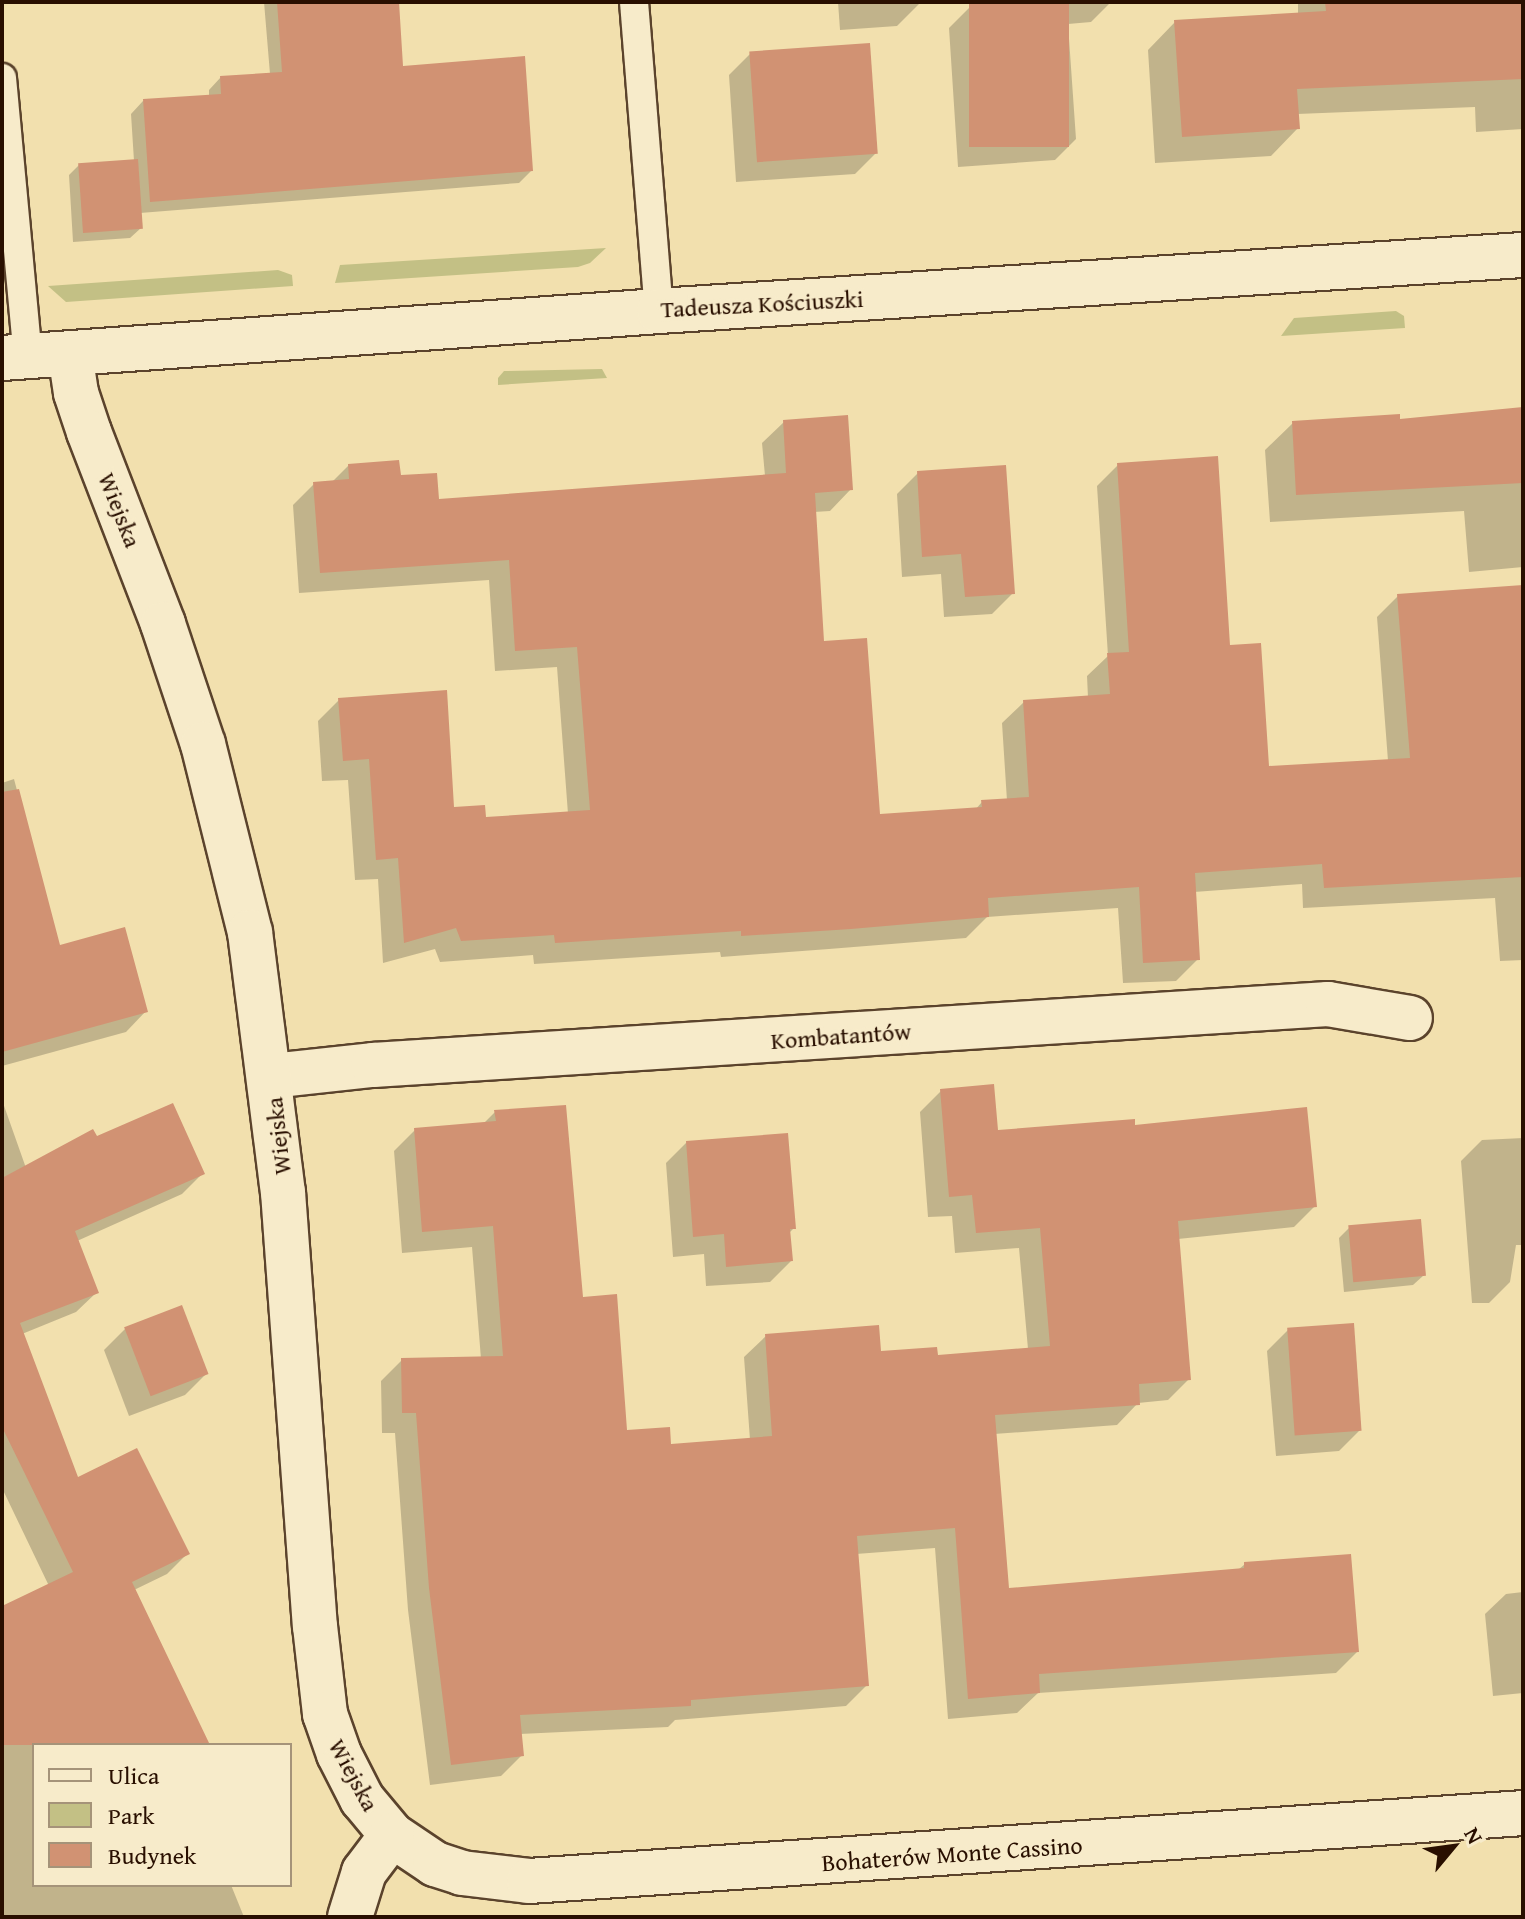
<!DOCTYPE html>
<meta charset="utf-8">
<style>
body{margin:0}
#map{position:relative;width:1525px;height:1919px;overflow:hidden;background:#f2e0ae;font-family:"Gentium Book Plus",serif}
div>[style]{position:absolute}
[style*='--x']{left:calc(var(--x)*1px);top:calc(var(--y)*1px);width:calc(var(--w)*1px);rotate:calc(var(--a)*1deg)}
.green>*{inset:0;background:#c3c085}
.shadow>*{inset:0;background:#0003}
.building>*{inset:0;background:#d19273;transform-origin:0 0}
.roads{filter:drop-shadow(2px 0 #5b432c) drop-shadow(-2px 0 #5b432c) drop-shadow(0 2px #5b432c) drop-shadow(0 -2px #5b432c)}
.service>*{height:28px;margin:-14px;padding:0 14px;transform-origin:14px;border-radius:14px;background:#f7ebca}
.minor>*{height:44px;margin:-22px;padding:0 22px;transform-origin:22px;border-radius:22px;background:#f7ebca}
.tertiary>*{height:44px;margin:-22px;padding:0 22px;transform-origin:22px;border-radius:22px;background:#f7ebca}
span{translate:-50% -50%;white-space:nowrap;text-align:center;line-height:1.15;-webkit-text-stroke:7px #f7ebca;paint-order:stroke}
.street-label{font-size:24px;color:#290f00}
.frame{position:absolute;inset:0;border:4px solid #290f00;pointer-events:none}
.legend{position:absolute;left:32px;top:1743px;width:260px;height:144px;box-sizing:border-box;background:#f7ebca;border:2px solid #a59379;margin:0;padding:10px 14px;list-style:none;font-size:24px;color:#290f00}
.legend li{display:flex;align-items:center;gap:16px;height:40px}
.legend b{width:40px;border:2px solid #a59379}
.north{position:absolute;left:1413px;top:1807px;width:80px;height:80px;-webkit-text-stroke:6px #f7ebca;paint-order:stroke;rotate:61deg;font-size:22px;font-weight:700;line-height:32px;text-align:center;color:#290f00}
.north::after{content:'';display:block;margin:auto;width:28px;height:36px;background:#290f00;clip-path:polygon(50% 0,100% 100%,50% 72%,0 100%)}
</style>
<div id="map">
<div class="green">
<div style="clip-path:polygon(606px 248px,590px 263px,578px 267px,335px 283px,340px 265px)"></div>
<div style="clip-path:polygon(278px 270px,292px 275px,293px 286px,66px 302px,48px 286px)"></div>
<div style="clip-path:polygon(1396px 311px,1404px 316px,1405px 328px,1281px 336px,1294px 318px)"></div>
<div style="clip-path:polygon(602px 369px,607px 378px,498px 385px,498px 378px,504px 371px)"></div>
</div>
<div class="shadow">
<div style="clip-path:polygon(264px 2px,397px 2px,402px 68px,531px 171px,519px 183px,140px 213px,141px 228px,130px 238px,73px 242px,69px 175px,79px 165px,134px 161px,131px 114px,143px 101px,209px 97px,209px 90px,221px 77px,270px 74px)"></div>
<div style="clip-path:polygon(838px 2px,921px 2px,897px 26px,840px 30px)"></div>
<div style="clip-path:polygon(1015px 2px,1111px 2px,1091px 22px,1068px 24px,1076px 139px,1055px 160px,958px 167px,949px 28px,970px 7px)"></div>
<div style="clip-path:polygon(1298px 2px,1523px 2px,1523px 129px,1476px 132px,1475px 107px,1297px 114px,1298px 128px,1271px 156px,1155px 163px,1148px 50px,1175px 22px,1298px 14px)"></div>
<div style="clip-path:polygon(750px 54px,876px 153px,855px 174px,736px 182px,729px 75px)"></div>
<div style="clip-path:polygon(1523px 409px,1523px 567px,1469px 572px,1464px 511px,1270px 522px,1265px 450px,1293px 423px,1398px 421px)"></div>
<div style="clip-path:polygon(784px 422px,851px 489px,830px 511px,814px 512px,823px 643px,878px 816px,975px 810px,982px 802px,1007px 801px,1002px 723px,1024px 702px,1088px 698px,1087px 676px,1108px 656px,1097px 486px,1118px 465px,1228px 647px,1267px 768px,1388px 761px,1377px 617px,1398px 596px,1523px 587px,1523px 960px,1500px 961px,1495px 898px,1303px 908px,1302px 884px,1194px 892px,1198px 959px,1176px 981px,1123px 983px,1118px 908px,987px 917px,966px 938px,829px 949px,721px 957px,720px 952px,534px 964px,533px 955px,440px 962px,435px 949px,383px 963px,378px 879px,355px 880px,348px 780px,322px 781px,318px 721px,339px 700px,452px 809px,484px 819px,568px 814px,557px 667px,495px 671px,489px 580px,299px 593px,293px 505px,314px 484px,332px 482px,349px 465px,399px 477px,437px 501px,765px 476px,762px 443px)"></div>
<div style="clip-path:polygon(918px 473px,1013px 593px,992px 614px,944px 617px,941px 574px,902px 577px,897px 494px)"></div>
<div style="clip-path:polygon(14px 779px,41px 881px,2px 906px,2px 783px)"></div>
<div style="clip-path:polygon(2px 998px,146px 1011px,126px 1032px,2px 1066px)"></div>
<div style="clip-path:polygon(941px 1091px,996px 1132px,1134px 1127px,1315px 1206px,1294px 1227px,1178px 1239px,1189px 1379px,1168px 1400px,1138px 1403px,1117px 1425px,994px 1434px,1007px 1590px,1238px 1570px,1245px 1564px,1357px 1652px,1336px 1673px,1038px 1693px,1017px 1713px,948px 1719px,935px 1548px,856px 1554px,867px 1685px,846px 1706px,675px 1720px,668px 1727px,520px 1734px,522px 1755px,501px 1776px,430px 1785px,408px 1610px,395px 1433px,382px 1433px,381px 1381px,402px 1360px,481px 1359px,472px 1247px,402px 1253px,394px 1151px,415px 1130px,483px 1124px,495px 1112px,581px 1299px,626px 1432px,669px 1446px,750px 1440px,744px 1357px,766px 1336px,879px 1353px,936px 1357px,1028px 1349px,1019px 1248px,955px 1253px,952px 1216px,928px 1217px,920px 1112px)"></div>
<div style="clip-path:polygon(2px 1100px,26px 1168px,96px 1139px,202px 1174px,182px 1194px,77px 1241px,97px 1292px,76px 1312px,22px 1334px,77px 1480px,188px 1553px,167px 1574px,134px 1590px,199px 1745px,34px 1745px,34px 1885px,231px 1885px,244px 1917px,2px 1917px,2px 1609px,49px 1586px,2px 1488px)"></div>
<div style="clip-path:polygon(1523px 1138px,1523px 1245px,1516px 1245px,1510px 1282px,1489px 1303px,1472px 1303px,1461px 1161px,1482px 1140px)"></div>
<div style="clip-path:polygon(687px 1142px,794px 1228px,789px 1233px,791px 1261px,770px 1282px,706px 1286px,704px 1254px,673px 1257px,666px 1163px)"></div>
<div style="clip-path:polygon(1349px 1228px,1424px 1275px,1413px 1285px,1344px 1292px,1339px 1238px)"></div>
<div style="clip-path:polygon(125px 1329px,206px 1374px,185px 1395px,129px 1416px,104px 1350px)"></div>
<div style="clip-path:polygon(1288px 1330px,1360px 1430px,1339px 1451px,1276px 1456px,1267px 1351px)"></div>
<div style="clip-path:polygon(1523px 1592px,1523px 1693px,1493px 1696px,1485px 1614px,1506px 1594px)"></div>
</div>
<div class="building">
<div style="clip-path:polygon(277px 2px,399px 2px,403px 66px,525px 56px,533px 171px,150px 202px,143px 99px,221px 94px,220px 76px,282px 72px)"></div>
<div style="left:969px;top:2px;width:100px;height:145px"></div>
<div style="clip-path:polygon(1325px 2px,1523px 2px,1523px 79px,1297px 89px,1300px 129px,1182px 137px,1174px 20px,1326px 11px)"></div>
<div style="left:870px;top:43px;width:111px;height:121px;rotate:86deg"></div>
<div style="left:138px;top:159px;width:70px;height:60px;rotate:86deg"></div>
<div style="clip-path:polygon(1523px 407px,1523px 483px,1296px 495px,1292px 421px,1400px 414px,1400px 419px)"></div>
<div style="clip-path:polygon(848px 415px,853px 490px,815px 493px,824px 641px,867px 638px,880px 814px,982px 807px,981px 800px,1029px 797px,1023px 700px,1110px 694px,1107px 653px,1129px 652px,1117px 463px,1218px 456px,1230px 645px,1261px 643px,1269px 766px,1410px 758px,1397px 594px,1523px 585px,1523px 877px,1324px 888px,1322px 864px,1195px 873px,1200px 960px,1143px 963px,1139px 887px,988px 898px,989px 917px,851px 929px,741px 936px,741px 931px,555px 943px,554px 935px,461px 941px,456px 928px,404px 943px,398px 858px,376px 860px,369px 759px,343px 761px,338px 698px,447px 690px,454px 807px,485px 805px,486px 817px,590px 810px,577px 647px,515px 651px,509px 560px,320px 573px,313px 482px,349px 479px,348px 464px,399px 460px,401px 475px,437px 473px,439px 499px,786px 473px,783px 420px)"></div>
<div style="clip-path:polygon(1006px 465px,1015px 594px,965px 597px,961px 554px,922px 557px,917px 471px)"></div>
<div style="clip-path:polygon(19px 789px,60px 945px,125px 927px,148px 1012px,2px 1052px,2px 792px)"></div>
<div style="clip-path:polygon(994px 1084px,998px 1130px,1135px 1119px,1135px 1125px,1307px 1107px,1317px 1207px,1178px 1221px,1191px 1380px,1139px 1384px,1140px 1405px,995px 1415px,1009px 1588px,1244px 1568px,1244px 1562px,1351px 1554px,1359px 1652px,1039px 1674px,1040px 1693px,968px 1699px,955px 1528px,857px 1536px,869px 1686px,691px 1700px,691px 1706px,520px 1715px,524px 1756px,451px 1765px,429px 1588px,416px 1413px,402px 1413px,401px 1358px,503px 1356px,493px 1226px,422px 1232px,414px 1128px,496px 1121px,494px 1110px,566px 1105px,583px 1297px,617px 1294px,627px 1430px,670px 1427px,671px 1444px,772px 1436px,765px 1334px,879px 1325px,881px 1351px,937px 1347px,938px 1355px,1050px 1346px,1040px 1228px,976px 1233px,972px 1195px,949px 1197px,940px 1089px)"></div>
<div style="clip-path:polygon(173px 1103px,205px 1174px,75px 1231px,99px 1293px,20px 1323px,78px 1477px,137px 1448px,190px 1554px,132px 1582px,210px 1745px,2px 1745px,2px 1606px,73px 1572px,2px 1427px,2px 1178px,93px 1129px,97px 1136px)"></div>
<div style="clip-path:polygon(788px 1133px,796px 1229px,790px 1229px,793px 1261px,726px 1267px,724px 1234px,693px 1237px,686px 1141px)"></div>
<div style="left:1421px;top:1219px;width:57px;height:73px;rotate:85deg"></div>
<div style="left:182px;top:1305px;width:74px;height:62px;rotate:69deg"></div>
<div style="left:1354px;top:1323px;width:108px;height:67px;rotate:86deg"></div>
</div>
<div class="roads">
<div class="service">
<div style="--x:634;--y:2;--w:310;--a:85.4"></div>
<div style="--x:2;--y:78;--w:279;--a:84.7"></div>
</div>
<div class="minor">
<div style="--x:271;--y:1076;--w:103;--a:-6.2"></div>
<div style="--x:373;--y:1065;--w:957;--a:-3.65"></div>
<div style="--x:1328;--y:1004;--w:83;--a:9.7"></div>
</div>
<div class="tertiary">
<div style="--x:70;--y:353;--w:40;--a:81.5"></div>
<div style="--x:76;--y:393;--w:41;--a:71.6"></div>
<div style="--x:89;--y:432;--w:206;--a:68.9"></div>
<div style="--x:163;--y:624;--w:126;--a:71.6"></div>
<div style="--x:203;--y:744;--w:194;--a:76"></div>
<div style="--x:250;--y:932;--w:262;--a:82.8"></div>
<div style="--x:283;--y:1192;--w:435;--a:85.8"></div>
<div style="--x:315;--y:1626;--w:89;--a:83.5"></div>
<div style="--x:325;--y:1714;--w:42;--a:70.7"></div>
<div style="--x:339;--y:1754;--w:51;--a:62.9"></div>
<div style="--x:362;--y:1799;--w:47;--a:50.2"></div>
<div style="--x:392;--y:1835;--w:52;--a:34"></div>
<div style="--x:435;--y:1864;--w:28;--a:18"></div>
<div style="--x:462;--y:1873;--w:67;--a:6.8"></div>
<div style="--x:529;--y:1881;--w:996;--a:-3.91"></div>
<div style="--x:2;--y:358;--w:659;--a:-4.09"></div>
<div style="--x:659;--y:311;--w:866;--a:-3.71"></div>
<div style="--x:350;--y:1917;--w:47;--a:-72.7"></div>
<div style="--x:364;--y:1872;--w:46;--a:-52.9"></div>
</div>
</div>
<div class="street-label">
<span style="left:762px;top:304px;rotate:-3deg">Tadeusza Kościuszki</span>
<span style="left:120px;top:510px;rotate:69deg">Wiejska</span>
<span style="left:841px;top:1036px;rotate:-4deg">Kombatantów</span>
<span style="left:278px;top:1136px;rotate:-96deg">Wiejska</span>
<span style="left:354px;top:1775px;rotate:62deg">Wiejska</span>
<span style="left:952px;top:1854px;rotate:-4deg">Bohaterów Monte Cassino</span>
</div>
<div class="frame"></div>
<ul class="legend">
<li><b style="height:10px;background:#f7ebca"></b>Ulica</li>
<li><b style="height:22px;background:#c3c085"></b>Park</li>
<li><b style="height:22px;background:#d19273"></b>Budynek</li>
</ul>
<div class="north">N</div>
</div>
